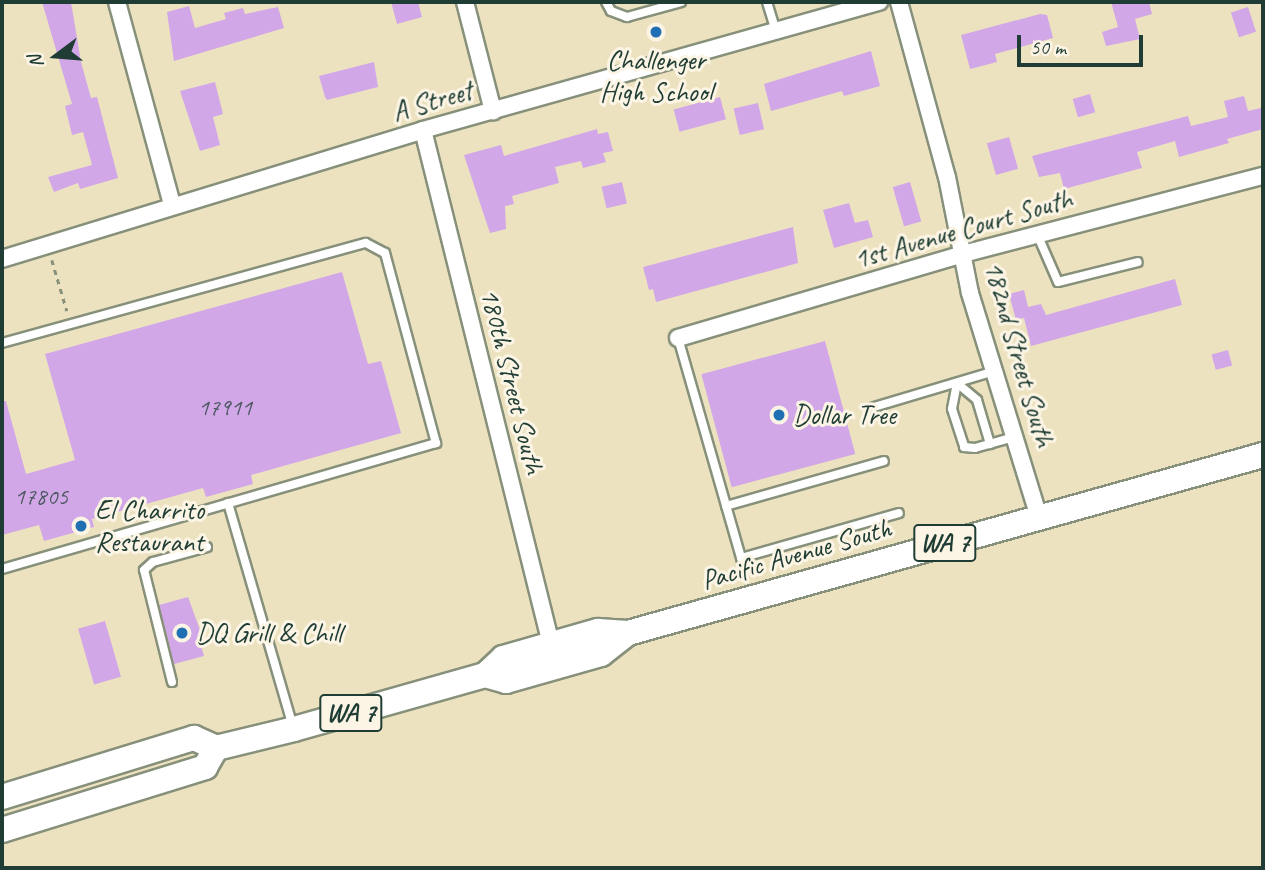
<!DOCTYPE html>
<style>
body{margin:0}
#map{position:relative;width:1265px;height:870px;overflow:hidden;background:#ede2c0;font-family:Caveat,sans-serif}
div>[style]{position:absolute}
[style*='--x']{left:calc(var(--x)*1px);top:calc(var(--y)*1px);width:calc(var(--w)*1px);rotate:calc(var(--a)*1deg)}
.building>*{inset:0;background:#d2a7e8;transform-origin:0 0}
.path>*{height:2.5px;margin-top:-1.25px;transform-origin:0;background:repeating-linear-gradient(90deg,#86907a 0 5px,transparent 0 10px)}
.roads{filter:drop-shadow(2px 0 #86907a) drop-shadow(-2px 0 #86907a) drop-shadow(0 2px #86907a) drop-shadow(0 -2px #86907a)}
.service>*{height:8px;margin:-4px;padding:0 4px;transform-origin:4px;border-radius:4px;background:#fff}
.minor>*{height:16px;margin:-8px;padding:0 8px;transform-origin:8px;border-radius:8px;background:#fff}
.primary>*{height:24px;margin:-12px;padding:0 12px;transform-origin:12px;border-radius:12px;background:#fff}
.dots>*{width:19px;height:19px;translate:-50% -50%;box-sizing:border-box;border:4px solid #fcf5e5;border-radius:50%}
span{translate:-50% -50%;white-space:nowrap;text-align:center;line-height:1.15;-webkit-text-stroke:6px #fcf5e5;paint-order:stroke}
.number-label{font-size:24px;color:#4c5861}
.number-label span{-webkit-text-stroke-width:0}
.shield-label span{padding:2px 5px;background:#fcf5e5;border:2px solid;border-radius:5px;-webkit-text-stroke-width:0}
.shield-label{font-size:26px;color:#1f3d34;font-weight:700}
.poi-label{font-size:28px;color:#1f3d34}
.left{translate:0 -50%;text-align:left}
.street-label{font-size:28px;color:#1f3d34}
.frame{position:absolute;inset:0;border:4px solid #1f3d34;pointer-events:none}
.north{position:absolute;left:21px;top:21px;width:70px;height:70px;-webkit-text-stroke:5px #fcf5e5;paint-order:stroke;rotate:254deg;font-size:19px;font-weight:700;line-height:28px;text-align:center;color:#1f3d34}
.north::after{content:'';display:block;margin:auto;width:24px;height:32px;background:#1f3d34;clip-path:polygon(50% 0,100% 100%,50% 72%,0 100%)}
.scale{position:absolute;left:1017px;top:35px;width:126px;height:32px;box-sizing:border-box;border:4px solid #1f3d34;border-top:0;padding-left:9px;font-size:21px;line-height:24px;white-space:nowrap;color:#1f3d34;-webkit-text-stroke:5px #fcf5e5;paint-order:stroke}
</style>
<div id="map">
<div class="building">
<div style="clip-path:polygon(42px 2px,71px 2px,81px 62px,91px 98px,97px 97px,118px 178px,80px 189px,78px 183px,54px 192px,48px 177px,92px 165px,83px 132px,72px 135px,65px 106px,72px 104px)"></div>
<div style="clip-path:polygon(391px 2px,418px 2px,422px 17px,397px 24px)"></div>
<div style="clip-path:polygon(1111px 2px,1149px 2px,1152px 14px,1135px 19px,1140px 39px,1106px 46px,1102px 32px,1118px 27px)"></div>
<div style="clip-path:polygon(189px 6px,195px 28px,226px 19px,224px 13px,243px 8px,245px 14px,278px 7px,284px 28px,174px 61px,167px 12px)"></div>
<div style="left:1248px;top:7px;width:26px;height:18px;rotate:72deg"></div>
<div style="clip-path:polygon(1040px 14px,1047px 15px,1053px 38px,995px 54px,997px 62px,970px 69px,961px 35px)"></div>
<div style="clip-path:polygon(871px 51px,880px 86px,844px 96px,842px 91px,771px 111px,764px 84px)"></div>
<div style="clip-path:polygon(374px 62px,378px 87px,327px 100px,325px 97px,319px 76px)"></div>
<div style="clip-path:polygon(215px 82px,223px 114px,213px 117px,220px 145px,200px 151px,180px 91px)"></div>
<div style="left:1090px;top:94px;width:19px;height:18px;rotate:74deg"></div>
<div style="clip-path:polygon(1244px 96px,1248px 111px,1261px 108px,1263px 129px,1227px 139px,1229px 143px,1179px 157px,1175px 141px,1137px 152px,1142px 168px,1064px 189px,1060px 173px,1039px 177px,1032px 156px,1188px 116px,1191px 126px,1228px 117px,1224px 101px)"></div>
<div style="left:720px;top:97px;width:23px;height:48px;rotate:75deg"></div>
<div style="left:758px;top:103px;width:27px;height:25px;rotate:77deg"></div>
<div style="clip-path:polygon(597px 129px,598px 134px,608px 132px,613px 151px,603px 153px,606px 162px,583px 168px,581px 161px,555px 167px,559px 183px,512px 196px,514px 204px,505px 206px,506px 229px,490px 233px,464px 155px,501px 145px,504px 156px)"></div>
<div style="left:1009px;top:137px;width:33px;height:23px;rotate:74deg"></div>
<div style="left:622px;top:182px;width:22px;height:21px;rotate:77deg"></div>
<div style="left:910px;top:182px;width:41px;height:18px;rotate:74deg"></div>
<div style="clip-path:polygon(849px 203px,855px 223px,868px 220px,873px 237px,834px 248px,823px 210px)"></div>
<div style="clip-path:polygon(793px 227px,798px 263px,656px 302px,653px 289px,649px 290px,643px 267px)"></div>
<div style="clip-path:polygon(342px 272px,368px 364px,381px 361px,401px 433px,251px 475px,253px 484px,206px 497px,203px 488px,92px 519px,94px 527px,44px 541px,39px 525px,2px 535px,2px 401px,6px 401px,26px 474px,75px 460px,45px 354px)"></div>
<div style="clip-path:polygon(1175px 279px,1182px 305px,1031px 346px,1024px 318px,1016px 320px,1009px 294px,1024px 290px,1028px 307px,1041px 304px,1046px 315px)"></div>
<div style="left:825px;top:341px;width:117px;height:128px;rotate:75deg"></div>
<div style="left:1228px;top:350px;width:16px;height:17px;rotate:75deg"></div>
<div style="clip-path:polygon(188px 597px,203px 638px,199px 639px,204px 656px,174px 664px,159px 605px)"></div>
<div style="left:105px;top:621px;width:58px;height:28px;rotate:74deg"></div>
</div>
<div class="path">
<div style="--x:52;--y:260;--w:53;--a:73.6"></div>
</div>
<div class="roads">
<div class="service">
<div style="--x:606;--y:2;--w:10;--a:61"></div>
<div style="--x:611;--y:11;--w:17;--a:21"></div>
<div style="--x:627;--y:17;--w:56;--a:-15.5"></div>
<div style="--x:767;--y:2;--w:30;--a:73"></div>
<div style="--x:1037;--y:234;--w:52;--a:66.4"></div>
<div style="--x:1058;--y:282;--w:82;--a:-14"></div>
<div style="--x:678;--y:338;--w:229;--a:74"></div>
<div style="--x:741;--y:558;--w:164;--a:-15.9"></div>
<div style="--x:2;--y:343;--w:377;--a:-15.4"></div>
<div style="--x:366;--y:243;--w:21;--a:28"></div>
<div style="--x:385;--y:253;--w:197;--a:75"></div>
<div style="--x:436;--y:443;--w:452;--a:163.8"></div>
<div style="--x:957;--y:383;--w:26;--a:101"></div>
<div style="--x:952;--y:409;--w:40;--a:72"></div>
<div style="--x:964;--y:447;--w:11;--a:5"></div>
<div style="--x:975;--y:448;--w:41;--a:-15.8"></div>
<div style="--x:957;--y:383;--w:26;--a:40"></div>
<div style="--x:977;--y:400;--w:46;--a:73.5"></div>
<div style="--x:874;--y:407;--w:126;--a:-16.6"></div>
<div style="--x:228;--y:503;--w:233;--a:73.8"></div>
<div style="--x:726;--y:506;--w:164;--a:-15.9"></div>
<div style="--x:172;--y:682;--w:115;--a:-104"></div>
<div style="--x:144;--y:570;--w:12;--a:-42"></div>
<div style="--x:153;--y:562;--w:56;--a:-15.5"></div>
</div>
<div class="minor">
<div style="--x:117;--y:2;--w:210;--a:74.8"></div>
<div style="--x:465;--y:2;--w:113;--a:75.6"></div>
<div style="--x:899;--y:2;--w:181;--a:74.7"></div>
<div style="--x:947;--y:177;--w:118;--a:78.8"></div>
<div style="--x:970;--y:293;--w:234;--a:72.9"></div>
<div style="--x:423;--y:130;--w:530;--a:76.02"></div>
<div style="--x:2;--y:259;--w:440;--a:-17"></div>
<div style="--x:423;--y:130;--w:474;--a:-15.7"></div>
<div style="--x:678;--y:338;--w:297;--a:-16.4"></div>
<div style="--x:963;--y:254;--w:310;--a:-14.6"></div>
</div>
<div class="primary">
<div style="--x:485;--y:675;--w:22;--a:16"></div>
<div style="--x:506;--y:681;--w:99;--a:-15.9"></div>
<div style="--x:601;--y:654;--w:34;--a:-38"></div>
<div style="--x:628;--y:633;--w:659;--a:-15.66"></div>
<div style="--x:2;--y:797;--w:201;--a:-17.1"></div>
<div style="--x:194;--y:738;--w:24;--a:24"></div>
<div style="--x:216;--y:748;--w:80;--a:-13.7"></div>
<div style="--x:294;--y:729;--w:198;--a:-15.8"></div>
<div style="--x:485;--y:675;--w:25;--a:-43"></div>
<div style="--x:503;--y:658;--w:99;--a:-15.9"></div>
<div style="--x:598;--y:631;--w:30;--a:4"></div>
<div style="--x:2;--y:830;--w:213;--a:-17.2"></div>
<div style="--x:205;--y:767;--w:22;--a:-60"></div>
</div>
</div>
<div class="dots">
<div style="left:656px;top:32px;background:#1f6fb2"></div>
<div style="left:779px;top:415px;background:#1f6fb2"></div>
<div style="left:81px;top:526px;background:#1f6fb2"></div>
<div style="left:182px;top:633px;background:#1f6fb2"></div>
</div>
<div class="number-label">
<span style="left:225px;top:408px">17911</span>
<span style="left:41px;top:497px">17805</span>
</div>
<div class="shield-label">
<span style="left:945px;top:543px">WA 7</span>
<span style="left:351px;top:713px">WA 7</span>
</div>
<div class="poi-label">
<span style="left:656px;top:76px">Challenger<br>High School</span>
<span class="left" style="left:793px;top:415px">Dollar Tree</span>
<span class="left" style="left:95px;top:526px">El Charrito<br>Restaurant</span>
<span class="left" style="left:196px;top:633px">DQ Grill &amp; Chill</span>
</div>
<div class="street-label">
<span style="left:432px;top:101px;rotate:-16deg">A Street</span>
<span style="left:963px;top:229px;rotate:-16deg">1st Avenue Court South</span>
<span style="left:1019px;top:354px;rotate:74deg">182nd Street South</span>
<span style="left:512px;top:381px;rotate:76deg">180th Street South</span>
<span style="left:796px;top:554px;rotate:-16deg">Pacific Avenue South</span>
</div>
<div class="frame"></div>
<div class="north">N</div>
<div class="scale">50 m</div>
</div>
